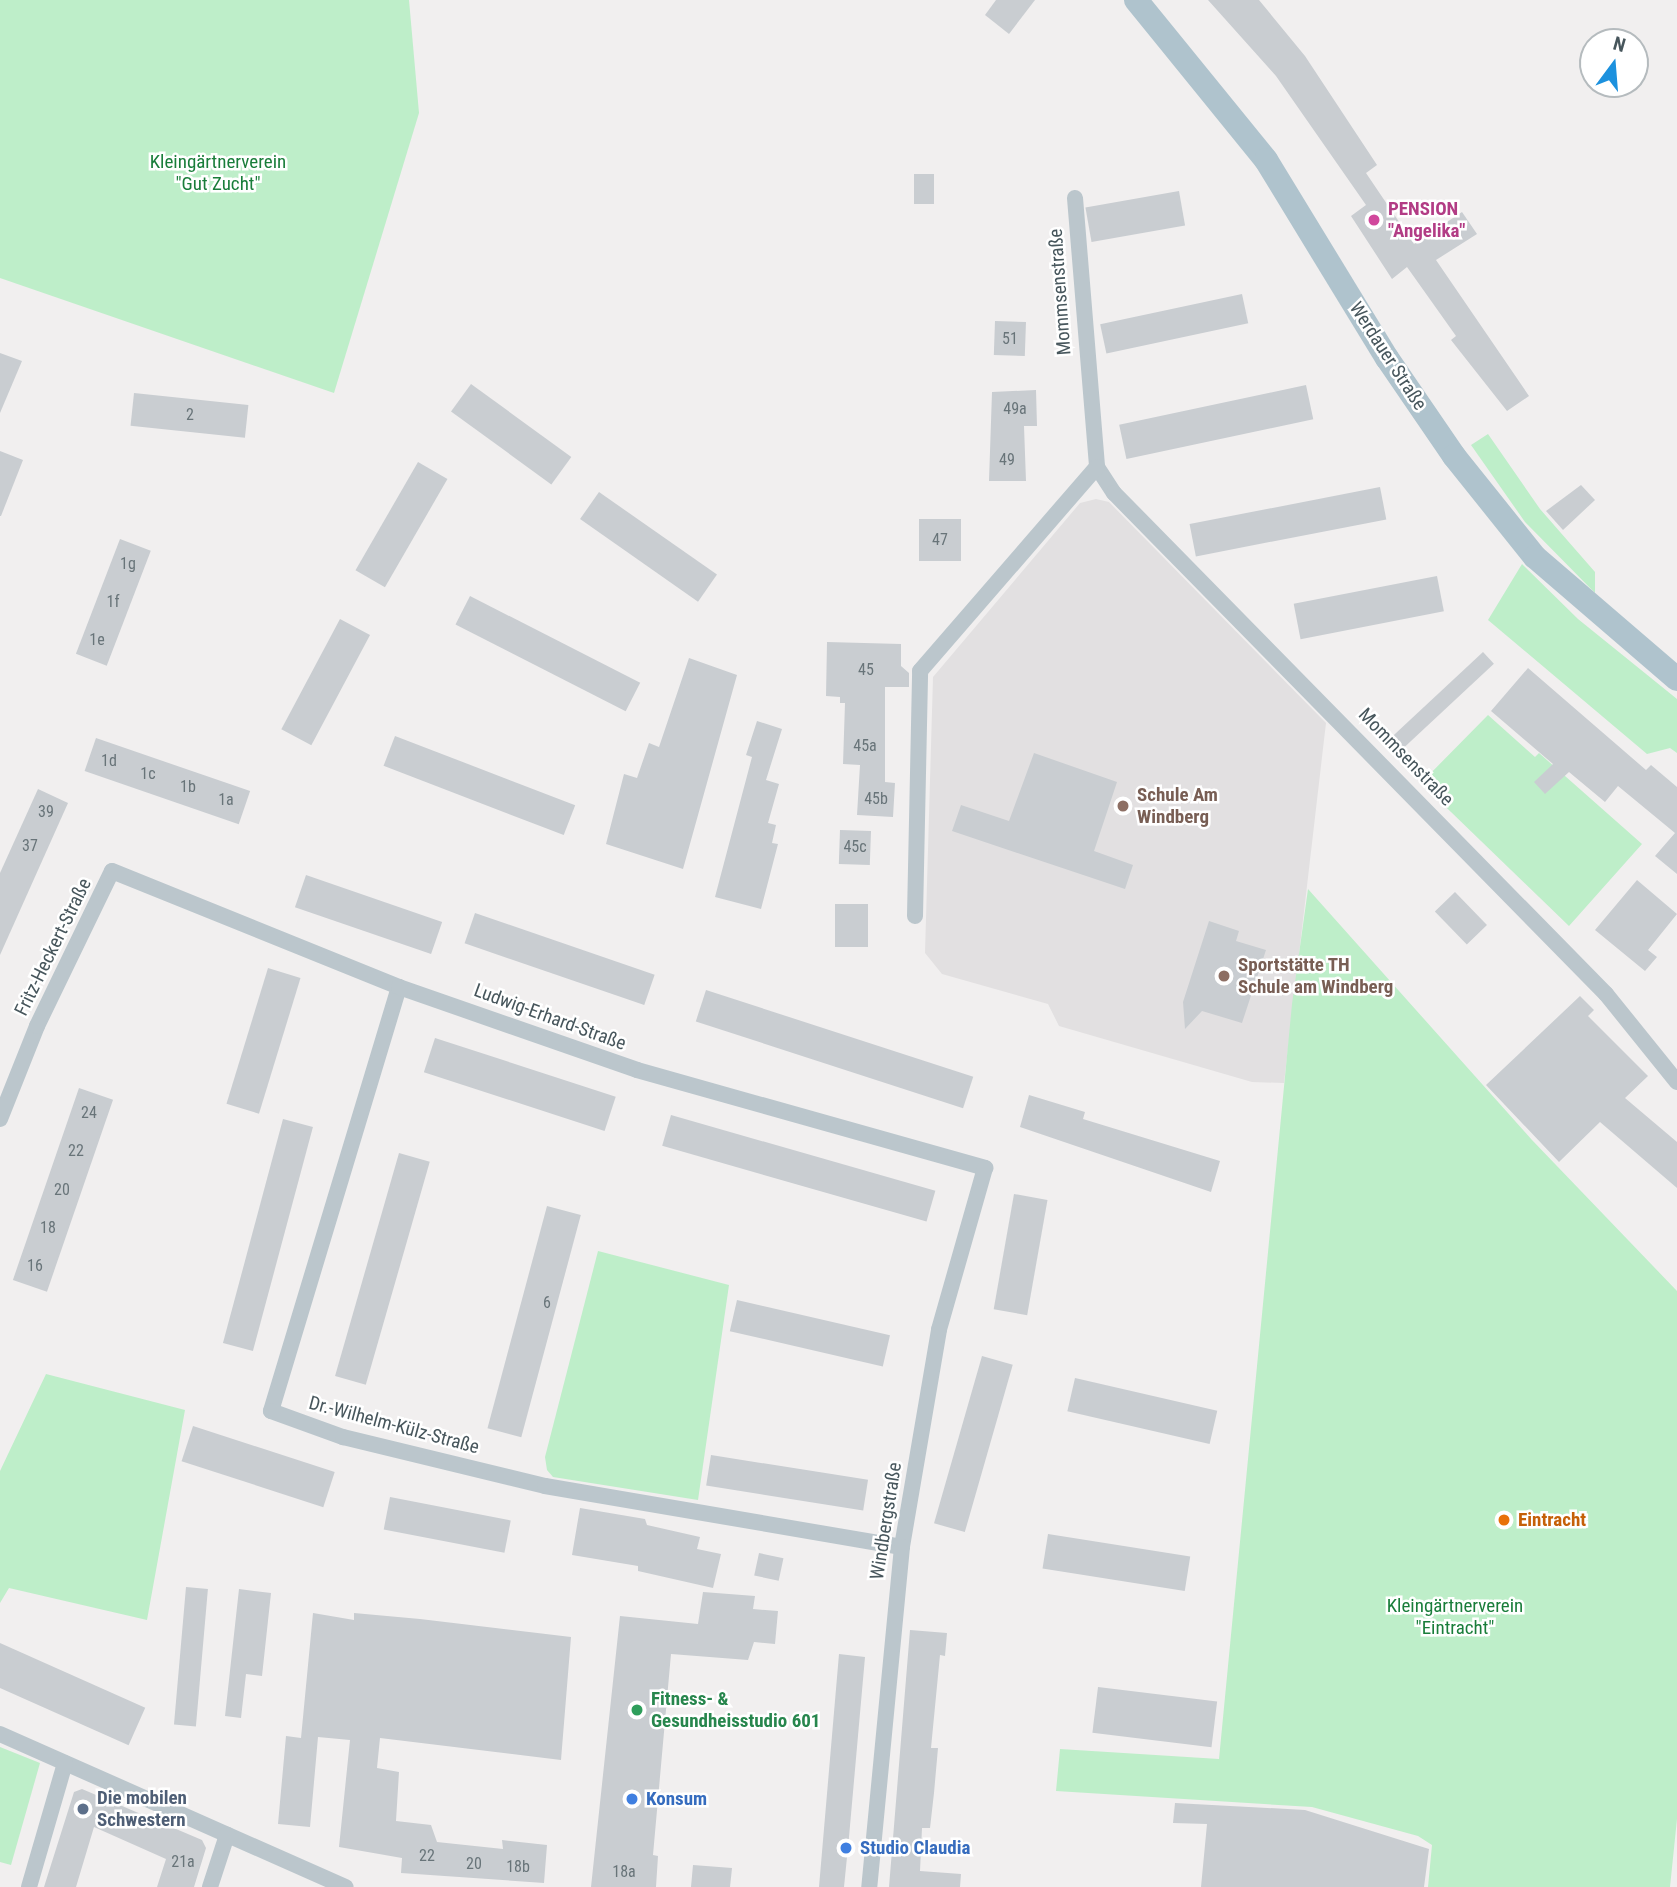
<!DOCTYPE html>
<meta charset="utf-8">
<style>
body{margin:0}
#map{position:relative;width:1677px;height:1887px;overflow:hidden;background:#f1efef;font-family:"Roboto Condensed",sans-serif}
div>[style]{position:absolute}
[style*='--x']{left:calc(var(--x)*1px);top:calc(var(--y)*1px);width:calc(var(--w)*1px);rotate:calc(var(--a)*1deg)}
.education>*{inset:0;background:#e2e0e1}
.green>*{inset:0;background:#beeec9}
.building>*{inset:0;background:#c9cdd1;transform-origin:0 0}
.street>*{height:16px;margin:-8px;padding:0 8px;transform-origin:8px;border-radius:8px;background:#bbc6cc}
.primary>*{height:24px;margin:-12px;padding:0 12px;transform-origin:12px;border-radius:12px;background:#afc3cd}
.dots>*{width:19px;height:19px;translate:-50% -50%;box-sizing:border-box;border:4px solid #fff;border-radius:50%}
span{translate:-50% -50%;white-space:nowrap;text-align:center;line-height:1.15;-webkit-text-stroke:5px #fff;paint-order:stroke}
.number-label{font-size:16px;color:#687479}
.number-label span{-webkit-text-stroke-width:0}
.park-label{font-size:19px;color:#197d3a}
.hotel-label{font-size:19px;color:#b23c85;font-weight:700}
.left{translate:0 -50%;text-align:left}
.street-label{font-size:19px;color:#47565c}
.education-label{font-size:19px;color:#785e54;font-weight:700}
.food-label{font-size:19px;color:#c56008;font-weight:700}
.leisure-label{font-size:19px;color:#27864d;font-weight:700}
.service-label{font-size:19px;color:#4e5e75;font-weight:700}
.shop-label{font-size:19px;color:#366cbe;font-weight:700}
.north{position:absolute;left:1579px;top:28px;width:70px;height:70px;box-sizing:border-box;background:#fff;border:2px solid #b5bbbe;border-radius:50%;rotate:16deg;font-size:19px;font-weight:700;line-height:28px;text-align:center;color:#47565c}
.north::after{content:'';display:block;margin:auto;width:24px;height:32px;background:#1c91de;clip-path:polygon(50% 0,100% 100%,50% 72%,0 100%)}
</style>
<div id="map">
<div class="education">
<div style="clip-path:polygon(1096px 499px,1109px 502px,1326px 723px,1284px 1083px,1252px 1082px,1059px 1026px,1048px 1004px,942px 974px,925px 953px,933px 677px,1080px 503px)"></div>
</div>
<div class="green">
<div style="clip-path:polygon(0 0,409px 0,419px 113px,334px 393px,0 278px)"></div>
<div style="clip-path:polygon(1488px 434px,1540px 509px,1595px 572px,1595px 593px,1525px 522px,1471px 445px)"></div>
<div style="clip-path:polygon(1522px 564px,1578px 619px,1677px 699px,1677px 753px,1670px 748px,1647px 754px,1488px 620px)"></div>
<div style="clip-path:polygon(1488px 715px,1535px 757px,1539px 753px,1642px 844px,1569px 926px,1421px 783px)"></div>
<div style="clip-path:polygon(1308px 889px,1532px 1140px,1677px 1291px,1677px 1819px,1670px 1887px,1428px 1887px,1432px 1845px,1418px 1836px,1312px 1807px,1056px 1791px,1060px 1749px,1219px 1759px,1292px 1004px)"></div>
<div style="clip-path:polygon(598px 1251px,729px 1285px,698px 1500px,553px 1477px,547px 1470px,545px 1457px)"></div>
<div style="clip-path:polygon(46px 1374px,185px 1410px,147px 1620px,9px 1588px,0 1603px,0 1471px)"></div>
<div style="clip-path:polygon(0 1747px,40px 1763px,11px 1865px,0 1862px)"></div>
</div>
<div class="building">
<div style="clip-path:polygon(996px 0,1035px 0,1009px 34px,985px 15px)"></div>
<div style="clip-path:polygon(1208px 0,1259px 0,1305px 56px,1377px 165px,1366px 173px,1414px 244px,1462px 212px,1477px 234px,1436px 260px,1529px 396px,1507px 411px,1451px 340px,1456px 336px,1407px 267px,1392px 279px,1351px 216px,1366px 205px,1276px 76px)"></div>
<div style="left:914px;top:174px;width:20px;height:30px"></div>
<div style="left:1179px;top:191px;width:35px;height:95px;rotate:80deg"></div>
<div style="left:1242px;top:294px;width:30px;height:145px;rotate:78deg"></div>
<div style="left:995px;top:321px;width:31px;height:34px;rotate:2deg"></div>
<div style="clip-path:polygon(0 353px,22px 361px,0 413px)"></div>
<div style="left:471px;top:384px;width:124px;height:34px;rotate:36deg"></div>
<div style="left:1306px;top:385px;width:35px;height:191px;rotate:78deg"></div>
<div style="clip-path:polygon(1036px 390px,1037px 426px,1024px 426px,1026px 481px,989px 481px,992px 392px)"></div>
<div style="left:134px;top:393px;width:115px;height:33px;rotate:6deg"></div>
<div style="clip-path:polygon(0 451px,23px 460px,1px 516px,0 516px)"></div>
<div style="left:418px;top:462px;width:34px;height:125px;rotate:30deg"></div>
<div style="clip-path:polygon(1581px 485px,1595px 500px,1563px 530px,1546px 511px)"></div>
<div style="left:1380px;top:487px;width:33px;height:194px;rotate:79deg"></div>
<div style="left:599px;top:492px;width:144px;height:33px;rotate:35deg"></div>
<div style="left:961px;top:519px;width:42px;height:42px;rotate:90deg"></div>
<div style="left:120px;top:539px;width:33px;height:123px;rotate:21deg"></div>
<div style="left:1437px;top:576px;width:36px;height:146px;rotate:79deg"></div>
<div style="left:470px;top:596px;width:191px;height:32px;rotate:27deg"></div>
<div style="left:340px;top:619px;width:34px;height:125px;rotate:28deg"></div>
<div style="clip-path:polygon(827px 642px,901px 644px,901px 666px,909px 673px,909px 687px,885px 687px,885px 782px,895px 783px,893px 817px,857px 815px,860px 765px,843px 764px,845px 703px,840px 703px,840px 697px,826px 696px)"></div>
<div style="left:1483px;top:652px;width:16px;height:124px;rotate:47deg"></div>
<div style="clip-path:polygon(689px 658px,737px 675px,683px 869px,606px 844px,624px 774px,637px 778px,649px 743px,659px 747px)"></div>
<div style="clip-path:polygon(1528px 668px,1646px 770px,1651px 765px,1677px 787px,1677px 874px,1655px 856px,1675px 833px,1618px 786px,1605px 802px,1569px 772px,1545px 794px,1534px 782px,1553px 764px,1491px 711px)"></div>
<div style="clip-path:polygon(757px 721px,782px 729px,766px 780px,779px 784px,768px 823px,776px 825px,772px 843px,778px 844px,761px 909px,715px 897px,752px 757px,746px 755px)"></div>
<div style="left:395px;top:736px;width:193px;height:32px;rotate:21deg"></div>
<div style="left:96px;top:738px;width:163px;height:35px;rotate:19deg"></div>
<div style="clip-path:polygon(1034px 753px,1117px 782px,1094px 851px,1133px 865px,1125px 889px,952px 831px,961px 805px,1009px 821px)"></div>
<div style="clip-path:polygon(38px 789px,68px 803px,0 955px,0 873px)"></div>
<div style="left:840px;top:830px;width:31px;height:34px;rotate:2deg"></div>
<div style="left:306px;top:875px;width:144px;height:34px;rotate:19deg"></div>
<div style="clip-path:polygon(1637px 880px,1677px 914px,1648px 950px,1657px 957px,1645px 971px,1595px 930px)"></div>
<div style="left:1455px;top:892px;width:46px;height:28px;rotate:46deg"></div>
<div style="left:835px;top:904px;width:33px;height:43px"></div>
<div style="left:475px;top:913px;width:190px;height:32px;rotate:19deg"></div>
<div style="clip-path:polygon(1209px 921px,1239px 931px,1236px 941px,1266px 950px,1242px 1023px,1202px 1011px,1185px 1029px,1183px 1002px)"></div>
<div style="left:268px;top:968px;width:34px;height:142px;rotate:17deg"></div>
<div style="left:706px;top:990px;width:281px;height:33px;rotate:18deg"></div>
<div style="clip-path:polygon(1580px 996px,1594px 1010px,1588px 1016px,1648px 1076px,1625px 1098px,1677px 1142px,1677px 1188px,1600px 1122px,1559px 1162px,1486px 1085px)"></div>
<div style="left:435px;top:1038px;width:190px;height:36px;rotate:18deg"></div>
<div style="left:79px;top:1088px;width:36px;height:203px;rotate:19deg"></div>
<div style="clip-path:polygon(1029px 1095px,1085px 1112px,1083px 1119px,1220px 1161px,1211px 1192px,1020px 1127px)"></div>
<div style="left:671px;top:1115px;width:275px;height:32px;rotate:16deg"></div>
<div style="left:283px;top:1119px;width:31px;height:232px;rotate:15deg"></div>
<div style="left:399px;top:1153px;width:32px;height:232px;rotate:16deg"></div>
<div style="left:1014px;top:1194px;width:34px;height:117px;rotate:10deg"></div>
<div style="left:547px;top:1206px;width:35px;height:230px;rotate:15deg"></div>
<div style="left:737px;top:1300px;width:157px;height:32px;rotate:13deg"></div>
<div style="left:982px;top:1356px;width:32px;height:174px;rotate:16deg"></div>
<div style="left:1075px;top:1378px;width:146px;height:34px;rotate:13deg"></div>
<div style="left:193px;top:1426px;width:149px;height:37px;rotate:18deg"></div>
<div style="left:711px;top:1455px;width:159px;height:31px;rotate:9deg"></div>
<div style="left:390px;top:1497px;width:123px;height:33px;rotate:11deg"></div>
<div style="clip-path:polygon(580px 1508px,645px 1519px,647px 1525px,700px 1537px,697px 1549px,721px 1554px,713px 1588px,638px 1571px,638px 1566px,572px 1555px)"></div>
<div style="left:1048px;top:1534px;width:144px;height:35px;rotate:9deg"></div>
<div style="left:759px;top:1553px;width:25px;height:23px;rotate:12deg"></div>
<div style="left:186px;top:1587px;width:22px;height:138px;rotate:5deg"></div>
<div style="clip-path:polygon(239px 1589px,271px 1593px,262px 1676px,246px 1674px,241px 1718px,225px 1716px)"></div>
<div style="clip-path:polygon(703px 1592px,755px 1596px,753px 1609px,778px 1611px,775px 1644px,754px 1642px,748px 1660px,671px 1654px,653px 1855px,658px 1856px,656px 1887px,591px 1887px,620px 1616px,698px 1624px)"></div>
<div style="clip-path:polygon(313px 1613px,354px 1620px,354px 1613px,420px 1619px,571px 1637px,561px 1760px,380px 1738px,377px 1768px,399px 1772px,396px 1821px,431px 1825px,437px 1842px,503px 1849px,502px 1840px,547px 1845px,544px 1883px,401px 1873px,402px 1858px,339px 1847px,350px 1740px,318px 1737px,310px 1827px,278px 1824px,286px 1736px,301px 1738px)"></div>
<div style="clip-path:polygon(910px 1630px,947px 1633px,945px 1656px,940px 1655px,931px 1748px,938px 1748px,934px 1793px,930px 1828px,922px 1828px,920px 1871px,961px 1874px,960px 1887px,889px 1887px)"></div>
<div style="left:0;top:1643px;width:159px;height:41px;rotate:24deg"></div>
<div style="clip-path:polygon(839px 1654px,865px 1657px,849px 1837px,844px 1887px,819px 1887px)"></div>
<div style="left:1098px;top:1687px;width:120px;height:46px;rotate:7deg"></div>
<div style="clip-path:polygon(82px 1789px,202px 1840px,206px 1848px,194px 1887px,157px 1887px,166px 1859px,94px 1827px,76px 1887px,44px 1887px,74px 1792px)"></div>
<div style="clip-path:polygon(1175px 1803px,1305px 1810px,1429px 1849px,1424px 1887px,1201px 1887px,1207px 1824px,1173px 1823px)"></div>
<div style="clip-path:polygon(693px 1865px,732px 1868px,730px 1887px,691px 1887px)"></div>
</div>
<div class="street">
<div style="--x:1075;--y:198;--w:270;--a:85.3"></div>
<div style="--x:1097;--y:467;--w:31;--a:57"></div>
<div style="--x:1114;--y:493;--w:702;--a:45.52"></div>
<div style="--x:1606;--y:994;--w:113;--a:51.1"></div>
<div style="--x:915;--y:916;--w:245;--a:-88.8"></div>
<div style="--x:920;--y:671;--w:270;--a:-49.1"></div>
<div style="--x:399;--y:987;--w:443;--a:106.8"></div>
<div style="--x:271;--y:1411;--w:77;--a:19.9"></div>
<div style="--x:343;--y:1437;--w:208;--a:13.6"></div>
<div style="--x:545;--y:1486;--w:362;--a:9.7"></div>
<div style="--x:0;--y:1119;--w:100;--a:-68.3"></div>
<div style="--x:37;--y:1026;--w:172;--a:-64.2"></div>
<div style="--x:112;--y:871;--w:310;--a:22"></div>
<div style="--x:399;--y:987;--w:252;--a:19.2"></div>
<div style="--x:637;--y:1070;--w:362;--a:15.7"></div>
<div style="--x:985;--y:1168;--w:168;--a:105.9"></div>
<div style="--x:939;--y:1330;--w:220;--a:99.7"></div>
<div style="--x:902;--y:1547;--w:342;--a:95.5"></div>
<div style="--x:0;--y:1734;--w:378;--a:23.9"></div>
<div style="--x:29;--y:1887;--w:129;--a:-73.8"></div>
<div style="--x:210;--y:1887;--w:55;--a:-71.9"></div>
</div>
<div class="primary">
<div style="--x:1136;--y:0;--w:206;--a:50.9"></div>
<div style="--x:1266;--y:160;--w:232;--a:58.6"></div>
<div style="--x:1387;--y:358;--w:119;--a:55.6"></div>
<div style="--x:1454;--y:456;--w:129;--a:51.3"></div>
<div style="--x:1535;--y:557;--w:187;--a:40.7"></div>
</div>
<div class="dots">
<div style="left:1374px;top:220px;background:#d1479c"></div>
<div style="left:1123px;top:806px;background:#8d6e63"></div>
<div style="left:1224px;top:976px;background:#8d6e63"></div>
<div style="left:1504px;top:1520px;background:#e8710a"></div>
<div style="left:637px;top:1710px;background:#2e9e5b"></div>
<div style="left:632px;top:1799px;background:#3f7fe0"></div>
<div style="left:83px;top:1809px;background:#5c6f8a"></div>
<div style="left:846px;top:1848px;background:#3f7fe0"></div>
</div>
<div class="number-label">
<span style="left:1010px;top:339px">51</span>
<span style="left:1015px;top:409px">49a</span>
<span style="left:190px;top:415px">2</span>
<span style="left:1007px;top:460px">49</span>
<span style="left:940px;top:540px">47</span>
<span style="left:128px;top:564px">1g</span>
<span style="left:113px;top:602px">1f</span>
<span style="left:97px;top:640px">1e</span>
<span style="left:866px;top:670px">45</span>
<span style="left:865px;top:746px">45a</span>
<span style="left:109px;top:761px">1d</span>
<span style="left:148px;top:774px">1c</span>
<span style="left:188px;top:787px">1b</span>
<span style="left:876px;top:799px">45b</span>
<span style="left:226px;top:800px">1a</span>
<span style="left:46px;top:812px">39</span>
<span style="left:30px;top:846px">37</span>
<span style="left:855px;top:847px">45c</span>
<span style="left:89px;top:1113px">24</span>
<span style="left:76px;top:1151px">22</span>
<span style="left:62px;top:1190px">20</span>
<span style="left:48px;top:1228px">18</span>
<span style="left:35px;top:1266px">16</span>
<span style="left:547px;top:1303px">6</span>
<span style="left:427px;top:1856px">22</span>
<span style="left:183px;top:1862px">21a</span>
<span style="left:474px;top:1864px">20</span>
<span style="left:518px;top:1867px">18b</span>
<span style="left:624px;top:1872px">18a</span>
</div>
<div class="park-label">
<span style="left:218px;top:173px">Kleingärtnerverein<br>"Gut Zucht"</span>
<span style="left:1455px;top:1617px">Kleingärtnerverein<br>"Eintracht"</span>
</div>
<div class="hotel-label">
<span class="left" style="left:1388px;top:220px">PENSION<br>"Angelika"</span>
</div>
<div class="street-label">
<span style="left:1060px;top:292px;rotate:-94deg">Mommsenstraße</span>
<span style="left:1388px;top:356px;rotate:57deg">Werdauer Straße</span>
<span style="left:1406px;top:757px;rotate:46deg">Mommsenstraße</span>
<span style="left:53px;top:947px;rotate:-64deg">Fritz-Heckert-Straße</span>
<span style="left:550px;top:1017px;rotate:20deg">Ludwig-Erhard-Straße</span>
<span style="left:394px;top:1425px;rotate:15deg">Dr.-Wilhelm-Külz-Straße</span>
<span style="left:886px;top:1521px;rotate:-81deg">Windbergstraße</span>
</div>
<div class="education-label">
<span class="left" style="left:1137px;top:806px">Schule Am<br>Windberg</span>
<span class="left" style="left:1238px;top:976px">Sportstätte TH<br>Schule am Windberg</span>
</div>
<div class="food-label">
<span class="left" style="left:1518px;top:1520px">Eintracht</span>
</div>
<div class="leisure-label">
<span class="left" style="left:651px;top:1710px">Fitness- &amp;<br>Gesundheisstudio 601</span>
</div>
<div class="service-label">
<span class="left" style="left:97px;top:1809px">Die mobilen<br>Schwestern</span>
</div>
<div class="shop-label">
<span class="left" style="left:646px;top:1799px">Konsum</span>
<span class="left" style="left:860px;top:1848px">Studio Claudia</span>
</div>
<div class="north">N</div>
</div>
